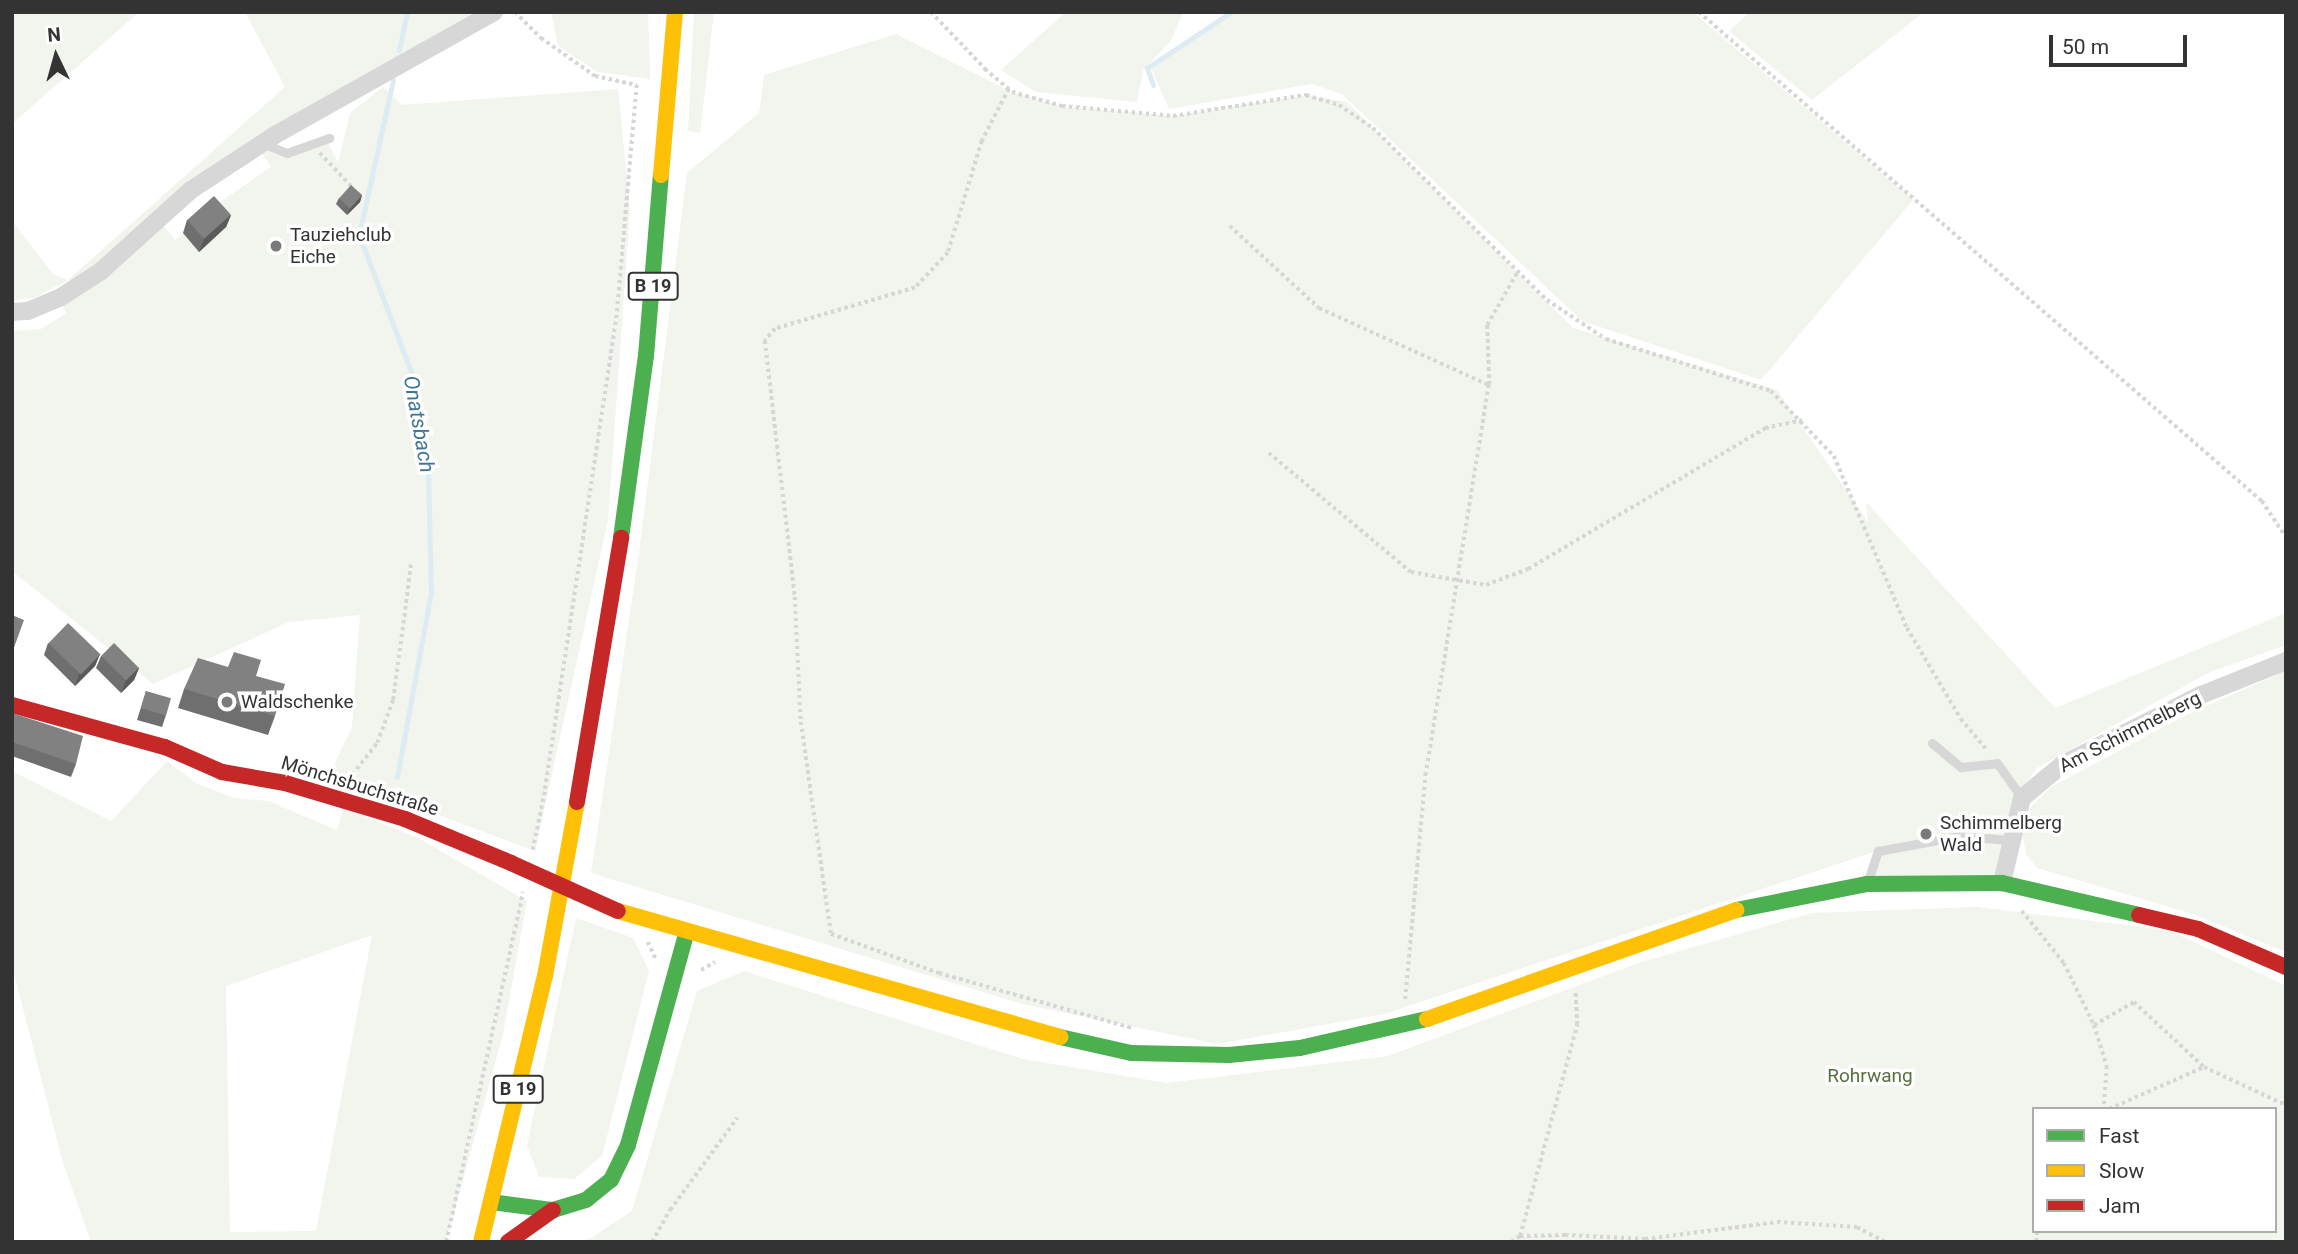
<!DOCTYPE html>
<meta charset="utf-8">
<style>
body{margin:0}
#map{position:relative;width:2298px;height:1254px;overflow:hidden;background:#fff;font-family:Roboto,sans-serif}
div>[style]{position:absolute}
[style*='--x']{left:calc(var(--x)*1px);top:calc(var(--y)*1px);width:calc(var(--w)*1px);rotate:calc(var(--a)*1deg)}
.green>*{inset:0;background:#f1f5ed}
.stream>*{height:5px;margin:-2.5px;padding:0 2.5px;transform-origin:2.5px;border-radius:2.5px;background:#ddebf3}
.path>*{height:3.5px;margin-top:-1.75px;transform-origin:0;background:repeating-linear-gradient(90deg,#d6d6d6 0 3.5px,transparent 0 7px)}
.lane>*{height:9px;margin:-4.5px;padding:0 4.5px;transform-origin:4.5px;border-radius:4.5px;background:#d7d7d7}
.street>*{height:18px;margin:-9px;padding:0 9px;transform-origin:9px;border-radius:9px;background:#d7d7d7}
.fast>*{height:16px;margin:-8px;padding:0 8px;transform-origin:8px;border-radius:8px;background:#4caf50}
.slow>*{height:16px;margin:-8px;padding:0 8px;transform-origin:8px;border-radius:8px;background:#ffc107}
.jam>*{height:16px;margin:-8px;padding:0 8px;transform-origin:8px;border-radius:8px;background:#c62828}
.jam-bridge>*{height:16px;margin:-8px;padding:0 8px;transform-origin:8px;border-radius:8px;background:#c62828}
.wall>*{inset:0;background:#6f6f6f}
.shaded-wall>*{inset:0;background:#5a5a5a}
.building>*{inset:0;background:#818181;transform-origin:0 0}
.dots>*{width:19px;height:19px;translate:-50% -50%;box-sizing:border-box;border:4px solid #fff;border-radius:50%}
span{translate:-50% -50%;white-space:nowrap;text-align:center;line-height:1.15;-webkit-text-stroke:7px #fff;paint-order:stroke}
.shield-label span{padding:2px 5px;background:#fff;border:2px solid;border-radius:5px;-webkit-text-stroke-width:0}
.shield-label{font-size:18px;color:#333;font-weight:700}
.poi-label{font-size:19px;color:#333}
.left{translate:0 -50%;text-align:left}
.street-label{font-size:19px;color:#333}
.park-label{font-size:19px;color:#56703f}
.water-label{font-size:21px;color:#3f7597;font-style:italic}
.frame{position:absolute;inset:0;border:14px solid #333;pointer-events:none}
.legend{position:absolute;left:2032px;top:1107px;width:245px;height:126px;box-sizing:border-box;background:#fff;border:2px solid #adadad;margin:0;padding:9px 12px;list-style:none;font-size:21px;color:#333}
.legend li{display:flex;align-items:center;gap:14px;height:35px}
.legend b{width:35px;border:2px solid #adadad}
.north{position:absolute;left:21px;top:21px;width:70px;height:70px;-webkit-text-stroke:5px #fff;paint-order:stroke;rotate:355deg;font-size:19px;font-weight:700;line-height:28px;text-align:center;color:#333}
.north::after{content:'';display:block;margin:auto;width:24px;height:32px;background:#333;clip-path:polygon(50% 0,100% 100%,50% 72%,0 100%)}
.scale{position:absolute;left:2049px;top:35px;width:138px;height:32px;box-sizing:border-box;border:4px solid #333;border-top:0;padding-left:9px;font-size:21px;line-height:24px;white-space:nowrap;color:#333;-webkit-text-stroke:5px #fff;paint-order:stroke}
</style>
<div id="map">
<div class="green">
<div style="clip-path:polygon(12px 12px,139px 12px,12px 124px)"></div>
<div style="clip-path:polygon(245px 12px,474px 12px,211px 166px,77px 281px,68px 280px,34px 298px,12px 300px,12px 221px,54px 275px,68px 280px,285px 87px)"></div>
<div style="clip-path:polygon(551px 12px,648px 12px,650px 79px,598px 72px,558px 46px)"></div>
<div style="clip-path:polygon(694px 12px,714px 12px,700px 133px,688px 131px)"></div>
<div style="clip-path:polygon(1066px 12px,1184px 12px,1170px 42px,1143px 70px,1137px 102px,1036px 92px,1001px 70px)"></div>
<div style="clip-path:polygon(1235px 12px,1693px 12px,1913px 200px,1761px 380px,1582px 321px,1342px 94px,1312px 84px,1169px 109px,1149px 64px)"></div>
<div style="clip-path:polygon(1750px 12px,1924px 12px,1812px 100px,1729px 31px)"></div>
<div style="clip-path:polygon(896px 34px,1012px 92px,1062px 106px,1173px 116px,1306px 95px,1347px 102px,1573px 328px,1777px 390px,1868px 522px,1866px 502px,2055px 708px,2286px 613px,2286px 645px,2210px 672px,2037px 768px,2016px 796px,1996px 877px,1869px 879px,1877px 851px,1384px 1014px,1217px 1044px,1022px 1004px,591px 873px,639px 553px,687px 173px,759px 113px,764px 75px)"></div>
<div style="clip-path:polygon(383px 87px,402px 105px,618px 89px,630px 210px,608px 520px,535px 851px,337px 777px,335px 763px,352px 727px,360px 615px,289px 622px,153px 684px,12px 571px,12px 331px,41px 329px,66px 313px,62px 304px,162px 224px,175px 240px,183px 233px,200px 251px,226px 228px,210px 209px,271px 167px,257px 146px,262px 143px,274px 154px,288px 155px,327px 141px,338px 163px,350px 113px)"></div>
<div style="clip-path:polygon(2286px 671px,2286px 952px,2193px 914px,2037px 868px,2026px 854px,2022px 832px,2031px 807px,2051px 787px,2188px 714px)"></div>
<div style="clip-path:polygon(evenodd,167px 761px,196px 783px,234px 798px,268px 801px,337px 830px,344px 808px,420px 839px,527px 901px,503px 1034px,446px 1242px,91px 1242px,63px 1163px,12px 966px,12px 771px,111px 821px,167px 761px,372px 935px,316px 1231px,230px 1232px,226px 986px,372px 935px)"></div>
<div style="clip-path:polygon(evenodd,1976px 907px,2169px 930px,2286px 986px,2286px 1242px,576px 1242px,591px 1238px,632px 1211px,697px 991px,744px 971px,1023px 1059px,1167px 1083px,1388px 1056px,1641px 962px,1812px 913px,1976px 907px,2034px 1109px,2275px 1109px,2275px 1231px,2034px 1231px,2034px 1109px)"></div>
<div style="clip-path:polygon(576px 918px,633px 938px,649px 971px,602px 1156px,574px 1179px,539px 1177px,527px 1145px)"></div>
</div>
<div class="stream">
<div style="--x:399;--y:50;--w:39;--a:-78"></div>
<div style="--x:393;--y:80;--w:159;--a:102.4"></div>
<div style="--x:359;--y:235;--w:155;--a:69.2"></div>
<div style="--x:414;--y:380;--w:92;--a:81.3"></div>
<div style="--x:428;--y:471;--w:121;--a:88.6"></div>
<div style="--x:431;--y:592;--w:188;--a:100.4"></div>
<div style="--x:1153;--y:85;--w:18;--a:-109"></div>
<div style="--x:1147;--y:68;--w:101;--a:-33.7"></div>
</div>
<div class="path">
<div style="--x:515;--y:12;--w:37;--a:45"></div>
<div style="--x:541;--y:38;--w:66;--a:35.1"></div>
<div style="--x:595;--y:76;--w:43;--a:12.1"></div>
<div style="--x:637;--y:85;--w:231;--a:95"></div>
<div style="--x:617;--y:315;--w:482;--a:98.6"></div>
<div style="--x:545;--y:792;--w:59;--a:101.7"></div>
<div style="--x:931;--y:12;--w:79;--a:46.5"></div>
<div style="--x:985;--y:69;--w:35;--a:40"></div>
<div style="--x:1012;--y:92;--w:52;--a:15.6"></div>
<div style="--x:1062;--y:106;--w:111;--a:5.1"></div>
<div style="--x:1173;--y:116;--w:135;--a:-9"></div>
<div style="--x:1306;--y:95;--w:34;--a:17"></div>
<div style="--x:1339;--y:105;--w:41;--a:34.1"></div>
<div style="--x:1373;--y:128;--w:245;--a:44.7"></div>
<div style="--x:1547;--y:300;--w:71;--a:33.5"></div>
<div style="--x:1606;--y:339;--w:173;--a:17.5"></div>
<div style="--x:1771;--y:391;--w:91;--a:45.9"></div>
<div style="--x:1834;--y:456;--w:187;--a:67"></div>
<div style="--x:1907;--y:628;--w:106;--a:59.3"></div>
<div style="--x:1961;--y:719;--w:40;--a:50"></div>
<div style="--x:1699;--y:12;--w:746;--a:40.98"></div>
<div style="--x:2262;--y:501;--w:43;--a:56.3"></div>
<div style="--x:1009;--y:89;--w:59;--a:117.4"></div>
<div style="--x:982;--y:141;--w:117;--a:106.9"></div>
<div style="--x:948;--y:253;--w:48;--a:133.3"></div>
<div style="--x:915;--y:288;--w:146;--a:163.7"></div>
<div style="--x:775;--y:329;--w:16;--a:130"></div>
<div style="--x:765;--y:341;--w:258;--a:83.3"></div>
<div style="--x:795;--y:597;--w:125;--a:87.3"></div>
<div style="--x:801;--y:722;--w:214;--a:81.9"></div>
<div style="--x:831;--y:934;--w:115;--a:19.9"></div>
<div style="--x:939;--y:973;--w:201;--a:15.9"></div>
<div style="--x:320;--y:153;--w:48;--a:46.7"></div>
<div style="--x:1230;--y:226;--w:121;--a:42.7"></div>
<div style="--x:1319;--y:308;--w:187;--a:24.4"></div>
<div style="--x:1489;--y:385;--w:393;--a:99.2"></div>
<div style="--x:1426;--y:773;--w:230;--a:95.2"></div>
<div style="--x:1489;--y:385;--w:60;--a:-91.9"></div>
<div style="--x:1487;--y:325;--w:62;--a:-60.1"></div>
<div style="--x:1269;--y:453;--w:185;--a:40"></div>
<div style="--x:1411;--y:572;--w:76;--a:9.8"></div>
<div style="--x:1486;--y:585;--w:45;--a:-20.9"></div>
<div style="--x:1528;--y:569;--w:276;--a:-30.7"></div>
<div style="--x:1765;--y:428;--w:38;--a:-12"></div>
<div style="--x:348;--y:780;--w:47;--a:-51.9"></div>
<div style="--x:377;--y:743;--w:46;--a:-69.6"></div>
<div style="--x:393;--y:700;--w:138;--a:-82.5"></div>
<div style="--x:2022;--y:911;--w:67;--a:51.1"></div>
<div style="--x:2064;--y:963;--w:69;--a:64.2"></div>
<div style="--x:2094;--y:1025;--w:43;--a:72.4"></div>
<div style="--x:2107;--y:1066;--w:43;--a:94"></div>
<div style="--x:648;--y:942;--w:19;--a:65"></div>
<div style="--x:701;--y:970;--w:16;--a:-30"></div>
<div style="--x:2094;--y:1025;--w:46;--a:-29.9"></div>
<div style="--x:2134;--y:1002;--w:96;--a:42.9"></div>
<div style="--x:2109;--y:1109;--w:104;--a:-23.9"></div>
<div style="--x:2204;--y:1067;--w:90;--a:24.9"></div>
<div style="--x:1520;--y:1236;--w:219;--a:-74.9"></div>
<div style="--x:1577;--y:1025;--w:34;--a:-93"></div>
<div style="--x:446;--y:1242;--w:358;--a:-77.6"></div>
<div style="--x:652;--y:1242;--w:37;--a:-61"></div>
<div style="--x:670;--y:1210;--w:114;--a:-53.9"></div>
<div style="--x:1511;--y:1242;--w:11;--a:-34"></div>
<div style="--x:1520;--y:1236;--w:45;--a:-1.3"></div>
<div style="--x:1565;--y:1235;--w:80;--a:2.9"></div>
<div style="--x:1645;--y:1239;--w:133;--a:-7.3"></div>
<div style="--x:1777;--y:1222;--w:80;--a:3.6"></div>
<div style="--x:1857;--y:1227;--w:32;--a:28"></div>
<div style="--x:2036;--y:1242;--w:11;--a:-85"></div>
</div>
<div class="lane">
<div style="--x:262;--y:143;--w:27;--a:22"></div>
<div style="--x:287;--y:153;--w:45;--a:-19.7"></div>
<div style="--x:1932;--y:743;--w:38;--a:40"></div>
<div style="--x:1961;--y:767;--w:36;--a:-6"></div>
<div style="--x:1997;--y:763;--w:43;--a:54.5"></div>
<div style="--x:1868;--y:881;--w:32;--a:-72"></div>
<div style="--x:1878;--y:851;--w:83;--a:-10.4"></div>
<div style="--x:1960;--y:836;--w:50;--a:4.6"></div>
</div>
<div class="street">
<div style="--x:12;--y:312;--w:16;--a:-4"></div>
<div style="--x:28;--y:311;--w:36;--a:-23"></div>
<div style="--x:61;--y:297;--w:48;--a:-33"></div>
<div style="--x:101;--y:271;--w:121;--a:-42"></div>
<div style="--x:191;--y:190;--w:100;--a:-33.2"></div>
<div style="--x:275;--y:135;--w:251;--a:-29.3"></div>
<div style="--x:2002;--y:883;--w:87;--a:-76.8"></div>
<div style="--x:2022;--y:798;--w:53;--a:-39.7"></div>
<div style="--x:2063;--y:764;--w:154;--a:-26.6"></div>
<div style="--x:2201;--y:695;--w:92;--a:-21.8"></div>
</div>
<div class="fast">
<div style="--x:621;--y:538;--w:184;--a:-82.2"></div>
<div style="--x:646;--y:356;--w:182;--a:-85.3"></div>
<div style="--x:1736;--y:910;--w:134;--a:-11.2"></div>
<div style="--x:1867;--y:884;--w:135;--a:-0.4"></div>
<div style="--x:2002;--y:883;--w:141;--a:13.1"></div>
<div style="--x:1060;--y:1037;--w:73;--a:12.7"></div>
<div style="--x:1131;--y:1053;--w:98;--a:1.2"></div>
<div style="--x:1229;--y:1055;--w:71;--a:-5.6"></div>
<div style="--x:1300;--y:1048;--w:130;--a:-12.9"></div>
<div style="--x:491;--y:1202;--w:63;--a:7.4"></div>
<div style="--x:553;--y:1210;--w:34;--a:-17"></div>
<div style="--x:586;--y:1200;--w:32;--a:-39"></div>
<div style="--x:611;--y:1180;--w:39;--a:-64"></div>
<div style="--x:628;--y:1145;--w:219;--a:-74.6"></div>
</div>
<div class="slow">
<div style="--x:661;--y:175;--w:164;--a:-85.1"></div>
<div style="--x:618;--y:911;--w:460;--a:15.9"></div>
<div style="--x:1427;--y:1019;--w:328;--a:-19.4"></div>
<div style="--x:481;--y:1242;--w:274;--a:-76.5"></div>
<div style="--x:545;--y:976;--w:177;--a:-79.6"></div>
</div>
<div class="jam">
<div style="--x:12;--y:705;--w:159;--a:15.4"></div>
<div style="--x:165;--y:747;--w:62;--a:23.7"></div>
<div style="--x:222;--y:772;--w:64;--a:9.9"></div>
<div style="--x:285;--y:783;--w:125;--a:16.7"></div>
<div style="--x:405;--y:819;--w:115;--a:22.5"></div>
<div style="--x:577;--y:802;--w:268;--a:-80.5"></div>
<div style="--x:2139;--y:915;--w:61;--a:13.3"></div>
<div style="--x:2198;--y:929;--w:96;--a:23.4"></div>
<div style="--x:508;--y:1242;--w:55;--a:-35.4"></div>
</div>
<div class="jam-bridge">
<div style="--x:511;--y:863;--w:117;--a:24.2"></div>
</div>
<div class="wall">
<div style="clip-path:polygon(362px 195px,360px 202px,347px 215px,336px 204px,339px 198px)"></div>
<div style="clip-path:polygon(231px 215px,226px 227px,199px 252px,183px 233px,187px 220px)"></div>
<div style="clip-path:polygon(48px 643px,100px 654px,95px 666px,75px 686px,44px 655px)"></div>
<div style="clip-path:polygon(101px 656px,139px 668px,134px 680px,121px 693px,96px 668px)"></div>
<div style="clip-path:polygon(256px 676px,275px 716px,268px 735px,178px 708px,184px 689px)"></div>
<div style="clip-path:polygon(146px 691px,166px 715px,162px 727px,137px 720px)"></div>
<div style="clip-path:polygon(12px 713px,76px 764px,71px 777px,12px 756px)"></div>
</div>
<div class="shaded-wall">
<div style="clip-path:polygon(362px 195px,360px 202px,347px 215px,350px 208px)"></div>
<div style="clip-path:polygon(231px 215px,226px 227px,199px 252px,204px 239px)"></div>
<div style="clip-path:polygon(100px 654px,95px 666px,75px 686px,79px 674px)"></div>
<div style="clip-path:polygon(139px 668px,134px 680px,121px 693px,126px 680px)"></div>
</div>
<div class="building">
<div style="left:351px;top:185px;width:15px;height:18px;rotate:42deg"></div>
<div style="left:214px;top:196px;width:25px;height:36px;rotate:48deg"></div>
<div style="clip-path:polygon(12px 615px,24px 620px,12px 653px)"></div>
<div style="left:68px;top:623px;width:45px;height:28px;rotate:44deg"></div>
<div style="left:114px;top:643px;width:35px;height:18px;rotate:45deg"></div>
<div style="clip-path:polygon(234px 652px,261px 660px,256px 676px,285px 684px,275px 716px,184px 689px,198px 658px,228px 667px)"></div>
<div style="left:146px;top:691px;width:26px;height:18px;rotate:16deg"></div>
<div style="clip-path:polygon(12px 713px,83px 736px,76px 764px,12px 742px)"></div>
</div>
<div class="dots">
<div style="left:276px;top:246px;background:#7a7a7a"></div>
<div style="left:227px;top:702px;background:#7a7a7a"></div>
<div style="left:1926px;top:834px;background:#7a7a7a"></div>
</div>
<div class="shield-label">
<span style="left:653px;top:286px">B 19</span>
<span style="left:518px;top:1089px">B 19</span>
</div>
<div class="poi-label">
<span class="left" style="left:290px;top:246px">Tauziehclub<br>Eiche</span>
<span class="left" style="left:241px;top:702px">Waldschenke</span>
<span class="left" style="left:1940px;top:834px">Schimmelberg<br>Wald</span>
</div>
<div class="street-label">
<span style="left:2130px;top:732px;rotate:-27deg">Am Schimmelberg</span>
<span style="left:360px;top:786px;rotate:17deg">Mönchsbuchstraße</span>
</div>
<div class="park-label">
<span style="left:1870px;top:1076px">Rohrwang</span>
</div>
<div class="water-label">
<span style="left:419px;top:424px;rotate:80deg">Onatsbach</span>
</div>
<div class="frame"></div>
<ul class="legend">
<li><b style="height:9px;background:#4caf50"></b>Fast</li>
<li><b style="height:9px;background:#ffc107"></b>Slow</li>
<li><b style="height:9px;background:#c62828"></b>Jam</li>
</ul>
<div class="north">N</div>
<div class="scale">50 m</div>
</div>
